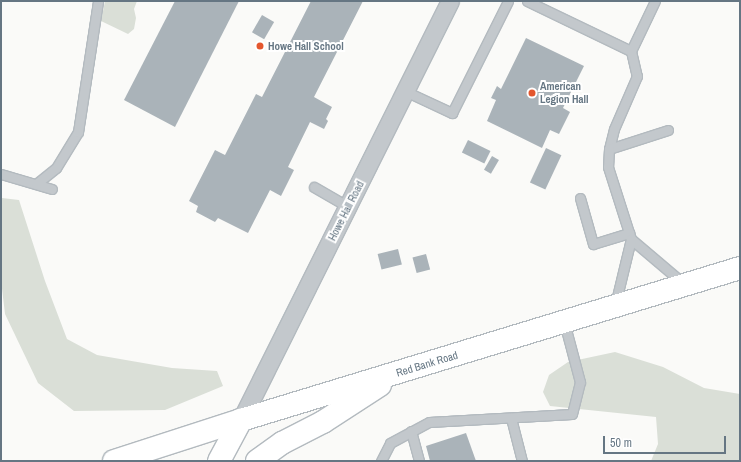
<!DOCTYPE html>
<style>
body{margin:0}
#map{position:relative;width:741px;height:462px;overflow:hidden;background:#fafaf8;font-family:"Archivo Narrow",sans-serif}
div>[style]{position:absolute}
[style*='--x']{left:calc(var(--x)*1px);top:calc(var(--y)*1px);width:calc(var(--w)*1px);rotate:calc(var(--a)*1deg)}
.green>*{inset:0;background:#dadfd7}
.building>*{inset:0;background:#aab3b9;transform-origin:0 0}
.roads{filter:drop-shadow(1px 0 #b3babf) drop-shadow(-1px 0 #b3babf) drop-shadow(0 1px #b3babf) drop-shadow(0 -1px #b3babf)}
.lane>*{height:9px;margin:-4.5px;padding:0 4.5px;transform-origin:4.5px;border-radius:4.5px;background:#c3c8cc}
.street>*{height:17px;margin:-8.5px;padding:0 8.5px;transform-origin:8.5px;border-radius:8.5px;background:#c3c8cc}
.secondary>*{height:22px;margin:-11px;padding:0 11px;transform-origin:11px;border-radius:11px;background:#fff}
.dots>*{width:11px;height:11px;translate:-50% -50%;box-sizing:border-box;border:2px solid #fff;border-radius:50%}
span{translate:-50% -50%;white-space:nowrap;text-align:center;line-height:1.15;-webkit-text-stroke:4px #fff;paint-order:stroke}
.poi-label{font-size:11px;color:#657683;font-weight:700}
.left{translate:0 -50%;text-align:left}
.street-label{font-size:11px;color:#657683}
.frame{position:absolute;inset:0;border:2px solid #657683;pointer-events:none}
.scale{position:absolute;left:603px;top:436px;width:123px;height:18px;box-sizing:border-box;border:2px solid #657683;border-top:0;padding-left:5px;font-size:12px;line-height:14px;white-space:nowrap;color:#657683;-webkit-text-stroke:3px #fff;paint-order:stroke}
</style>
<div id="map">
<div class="green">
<div style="clip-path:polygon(105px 1px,137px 1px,134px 9px,136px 18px,134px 29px,128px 34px,101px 21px)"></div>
<div style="clip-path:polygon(2px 198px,19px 200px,45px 281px,67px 339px,97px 355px,172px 368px,217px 371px,223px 386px,165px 410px,74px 411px,38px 383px,5px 314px,1px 280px)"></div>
<div style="clip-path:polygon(615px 352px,663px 367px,704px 388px,740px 394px,740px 461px,651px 461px,658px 444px,656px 417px,550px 406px,543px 392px,549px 375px,568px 362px)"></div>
</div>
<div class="building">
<div style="clip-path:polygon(175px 1px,239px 1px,175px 127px,124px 100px)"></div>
<div style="clip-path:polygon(311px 1px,363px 1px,314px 97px,332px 107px,326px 119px,328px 121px,324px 129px,310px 122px,288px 167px,294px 170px,281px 196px,270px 190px,248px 233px,218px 218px,215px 222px,196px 212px,198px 206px,189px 201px,215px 150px,225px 155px,256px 94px,262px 97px)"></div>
<div style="left:262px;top:15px;width:14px;height:20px;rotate:30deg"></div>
<div style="clip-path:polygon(526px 38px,584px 66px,563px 108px,570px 112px,559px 134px,550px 130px,542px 148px,487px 121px,496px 100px,491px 98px,497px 86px,501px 89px)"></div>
<div style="left:468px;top:140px;width:25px;height:14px;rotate:26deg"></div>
<div style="left:546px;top:148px;width:17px;height:38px;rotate:25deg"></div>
<div style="left:492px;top:156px;width:8px;height:16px;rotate:30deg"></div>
<div style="left:398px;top:249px;width:16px;height:21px;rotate:76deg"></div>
<div style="left:426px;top:254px;width:16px;height:14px;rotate:75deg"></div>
<div style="clip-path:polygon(466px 433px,476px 461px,430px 461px,426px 446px)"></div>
</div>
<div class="roads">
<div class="lane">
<div style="--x:527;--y:1;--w:115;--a:25.7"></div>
<div style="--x:631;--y:51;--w:26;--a:77"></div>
<div style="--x:637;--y:76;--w:58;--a:113.5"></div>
<div style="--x:614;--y:129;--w:21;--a:104"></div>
<div style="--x:631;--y:51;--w:55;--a:-64.4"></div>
<div style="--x:407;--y:92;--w:50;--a:25"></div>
<div style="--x:452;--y:113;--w:125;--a:-63.4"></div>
<div style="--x:668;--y:130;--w:62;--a:162.1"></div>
<div style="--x:609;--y:149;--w:18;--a:93"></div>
<div style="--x:608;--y:167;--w:76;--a:72.3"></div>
<div style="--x:631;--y:239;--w:70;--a:40.3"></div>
<div style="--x:1;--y:174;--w:53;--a:16.4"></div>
<div style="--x:36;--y:184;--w:26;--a:-39"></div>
<div style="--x:56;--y:168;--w:42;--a:-58.6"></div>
<div style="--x:78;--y:132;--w:133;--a:-81.3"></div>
<div style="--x:314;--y:187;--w:39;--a:30"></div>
<div style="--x:580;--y:198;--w:48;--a:74.2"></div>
<div style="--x:593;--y:244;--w:38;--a:-17"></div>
<div style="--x:615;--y:305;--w:68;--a:-76.4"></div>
<div style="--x:511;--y:418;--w:44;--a:75.7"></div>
<div style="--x:411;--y:431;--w:31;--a:75"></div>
<div style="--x:381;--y:461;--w:20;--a:-63"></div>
<div style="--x:390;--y:443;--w:44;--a:-28.3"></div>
<div style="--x:429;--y:422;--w:143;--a:-3.2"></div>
<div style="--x:572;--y:414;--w:33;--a:-76"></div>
<div style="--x:580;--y:382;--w:62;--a:-104.9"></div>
</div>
<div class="street">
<div style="--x:241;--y:420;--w:468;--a:-63.5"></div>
</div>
<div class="secondary">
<div style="--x:114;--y:461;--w:133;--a:-17.9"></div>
<div style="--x:241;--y:420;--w:522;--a:-16.94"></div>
<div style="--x:219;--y:461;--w:47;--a:-61.8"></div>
<div style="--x:257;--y:461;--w:31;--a:-36"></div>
<div style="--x:282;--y:443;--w:46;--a:-27.1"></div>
<div style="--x:323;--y:422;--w:68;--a:-33"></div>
</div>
</div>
<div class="dots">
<div style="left:260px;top:46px;background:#e4572e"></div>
<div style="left:532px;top:93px;background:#e4572e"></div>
</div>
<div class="poi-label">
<span class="left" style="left:268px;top:46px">Howe Hall School</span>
<span class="left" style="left:540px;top:93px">American<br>Legion Hall</span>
</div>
<div class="street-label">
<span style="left:346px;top:211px;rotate:-63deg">Howe Hall Road</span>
<span style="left:427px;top:364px;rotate:-17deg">Red Bank Road</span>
</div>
<div class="frame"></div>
<div class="scale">50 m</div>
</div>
